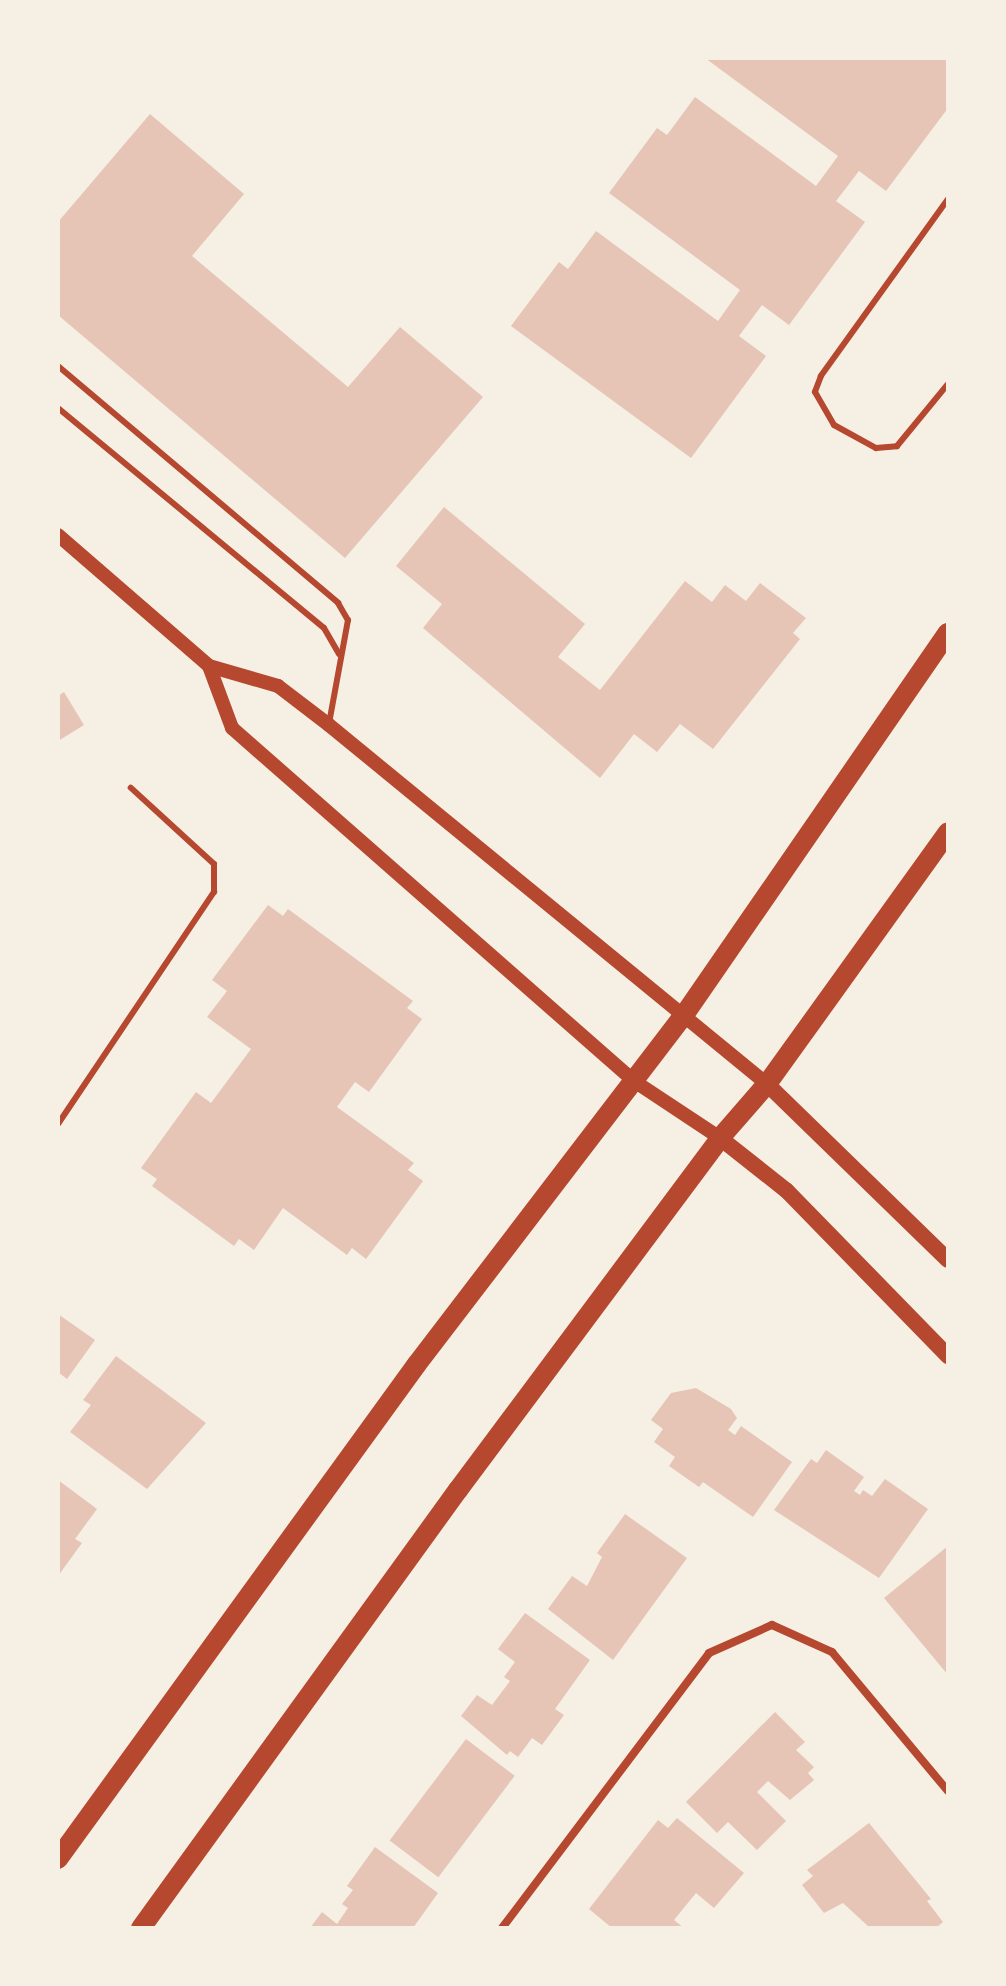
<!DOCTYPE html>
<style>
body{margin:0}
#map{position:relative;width:1006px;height:1986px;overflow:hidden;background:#f6efe4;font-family:Barlow,sans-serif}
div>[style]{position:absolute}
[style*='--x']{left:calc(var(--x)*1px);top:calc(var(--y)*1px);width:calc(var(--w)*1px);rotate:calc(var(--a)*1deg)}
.building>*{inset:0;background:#e6c5b7;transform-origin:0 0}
.service>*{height:6px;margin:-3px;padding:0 3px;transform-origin:3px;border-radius:3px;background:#b5482f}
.minor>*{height:8px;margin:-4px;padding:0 4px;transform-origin:4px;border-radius:4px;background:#b5482f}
.tertiary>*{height:14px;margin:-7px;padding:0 7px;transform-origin:7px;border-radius:7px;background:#b5482f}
.secondary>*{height:16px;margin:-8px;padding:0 8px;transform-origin:8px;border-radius:8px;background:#b5482f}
.primary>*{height:20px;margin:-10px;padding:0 10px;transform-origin:10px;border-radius:10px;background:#b5482f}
span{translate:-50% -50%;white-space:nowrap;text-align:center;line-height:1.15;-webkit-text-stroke:7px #f6efe4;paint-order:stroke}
.frame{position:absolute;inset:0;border:60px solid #f6efe4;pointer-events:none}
</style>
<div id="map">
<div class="building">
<div style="clip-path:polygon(705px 58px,948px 58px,948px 108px,886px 191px,859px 171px,836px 201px,865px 222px,789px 325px,762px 305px,739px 336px,766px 356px,691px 458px,511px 326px,559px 262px,568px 269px,596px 231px,718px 321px,740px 290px,609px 193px,657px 128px,667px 135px,695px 97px,816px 186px,838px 156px)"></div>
<div style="clip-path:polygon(150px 114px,244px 194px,192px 256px,348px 387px,400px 327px,483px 397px,345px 558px,58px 315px,58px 222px)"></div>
<div style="clip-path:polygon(444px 507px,585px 624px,558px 657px,600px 690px,685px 581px,712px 602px,725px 585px,746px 601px,760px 583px,806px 618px,793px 633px,800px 639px,713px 749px,680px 724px,657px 752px,634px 734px,600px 778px,423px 628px,442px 604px,396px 566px)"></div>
<div style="clip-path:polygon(64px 692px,84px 725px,58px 741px,58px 696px)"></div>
<div style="clip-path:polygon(268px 905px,283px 916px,288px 909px,413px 1001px,407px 1008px,422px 1019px,369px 1092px,355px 1082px,337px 1107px,414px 1163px,408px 1170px,423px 1181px,366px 1259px,352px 1248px,347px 1255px,283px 1208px,254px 1250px,239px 1239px,234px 1246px,152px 1186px,157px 1179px,141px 1168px,196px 1092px,211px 1103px,251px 1049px,207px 1017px,227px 991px,212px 980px)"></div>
<div style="clip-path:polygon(58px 1314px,95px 1340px,67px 1379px,58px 1372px)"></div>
<div style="clip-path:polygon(116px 1356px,206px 1423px,147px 1489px,70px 1432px,91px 1405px,83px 1400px)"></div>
<div style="clip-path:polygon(696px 1388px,731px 1409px,737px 1418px,728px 1430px,735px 1435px,741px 1426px,792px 1462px,753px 1517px,703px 1482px,699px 1487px,669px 1466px,675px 1457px,654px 1442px,663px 1429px,651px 1420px,671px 1393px)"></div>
<div style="clip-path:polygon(826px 1450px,864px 1477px,854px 1491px,860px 1495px,863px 1490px,872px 1496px,885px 1479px,928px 1509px,879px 1578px,774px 1510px,811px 1459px,817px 1463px)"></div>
<div style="clip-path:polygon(58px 1480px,97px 1509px,75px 1539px,82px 1543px,58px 1576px)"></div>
<div style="clip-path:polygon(625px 1514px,687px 1558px,613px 1660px,548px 1609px,572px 1576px,587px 1586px,602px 1557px,597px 1553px)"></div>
<div style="clip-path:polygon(948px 1546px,948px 1675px,884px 1598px)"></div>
<div style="clip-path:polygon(525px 1613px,590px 1660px,555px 1709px,564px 1715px,542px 1745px,532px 1738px,518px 1757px,510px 1751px,507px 1755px,461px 1716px,477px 1695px,492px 1705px,510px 1681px,504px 1677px,515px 1662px,498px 1649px)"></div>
<div style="clip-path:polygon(775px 1712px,805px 1742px,796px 1750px,814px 1767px,808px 1773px,814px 1780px,790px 1800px,768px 1781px,757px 1792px,786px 1821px,757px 1850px,728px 1822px,717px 1833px,686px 1802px)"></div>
<div style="left:466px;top:1739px;width:61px;height:127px;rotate:37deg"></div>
<div style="clip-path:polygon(677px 1818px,744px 1873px,714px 1908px,696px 1893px,674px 1920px,684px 1928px,612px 1928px,589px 1909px,658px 1820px,668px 1828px)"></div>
<div style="clip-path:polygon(869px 1823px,931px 1899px,927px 1901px,943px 1922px,936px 1928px,870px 1928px,843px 1903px,824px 1913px,802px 1885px,813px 1876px,807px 1870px)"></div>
<div style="clip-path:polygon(375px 1847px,438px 1893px,413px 1928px,310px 1928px,322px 1912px,337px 1924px,348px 1908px,342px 1904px,353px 1890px,347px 1886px)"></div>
</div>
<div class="service">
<div style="--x:948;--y:199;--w:218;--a:125.7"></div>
<div style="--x:821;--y:376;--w:17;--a:111"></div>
<div style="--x:815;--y:392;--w:38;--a:60"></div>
<div style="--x:834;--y:425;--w:48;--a:28.7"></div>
<div style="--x:876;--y:448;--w:21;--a:-5"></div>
<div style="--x:897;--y:446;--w:80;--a:-50.6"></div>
<div style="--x:58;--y:366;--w:367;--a:40.2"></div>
<div style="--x:338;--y:603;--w:20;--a:60"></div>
<div style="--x:348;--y:620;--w:106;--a:100.4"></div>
<div style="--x:58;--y:408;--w:345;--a:39.6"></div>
<div style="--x:324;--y:628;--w:30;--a:60"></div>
<div style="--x:58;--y:1124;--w:280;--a:-56.1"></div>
<div style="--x:214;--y:892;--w:28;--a:-90"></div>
<div style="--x:214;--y:864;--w:113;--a:-137.5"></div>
</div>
<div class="minor">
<div style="--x:502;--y:1928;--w:344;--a:-53"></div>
<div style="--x:709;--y:1653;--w:69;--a:-24"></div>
<div style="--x:772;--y:1625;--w:66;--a:24.2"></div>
<div style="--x:832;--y:1652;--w:181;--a:50.2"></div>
</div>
<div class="tertiary">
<div style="--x:58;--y:535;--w:200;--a:40.9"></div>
<div style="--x:209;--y:666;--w:72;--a:16.2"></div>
<div style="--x:278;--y:686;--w:64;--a:37.4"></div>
<div style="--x:329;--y:725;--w:566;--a:39.34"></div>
<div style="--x:209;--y:666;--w:66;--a:69.6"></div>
<div style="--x:232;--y:728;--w:535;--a:41.29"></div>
<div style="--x:634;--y:1081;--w:103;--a:33.5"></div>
</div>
<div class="secondary">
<div style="--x:767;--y:1084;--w:252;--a:44.2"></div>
<div style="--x:720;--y:1138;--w:85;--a:38.3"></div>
<div style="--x:787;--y:1191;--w:231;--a:45.7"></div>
</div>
<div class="primary">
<div style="--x:58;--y:1859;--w:611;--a:-54.05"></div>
<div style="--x:417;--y:1364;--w:436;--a:-52.6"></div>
<div style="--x:682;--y:1018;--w:468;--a:-55.4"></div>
<div style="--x:141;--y:1928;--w:541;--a:-54.11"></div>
<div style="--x:458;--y:1490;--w:439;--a:-53.3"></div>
<div style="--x:720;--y:1138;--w:72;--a:-49"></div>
<div style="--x:767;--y:1084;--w:310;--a:-54.3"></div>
</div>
<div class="frame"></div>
</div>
